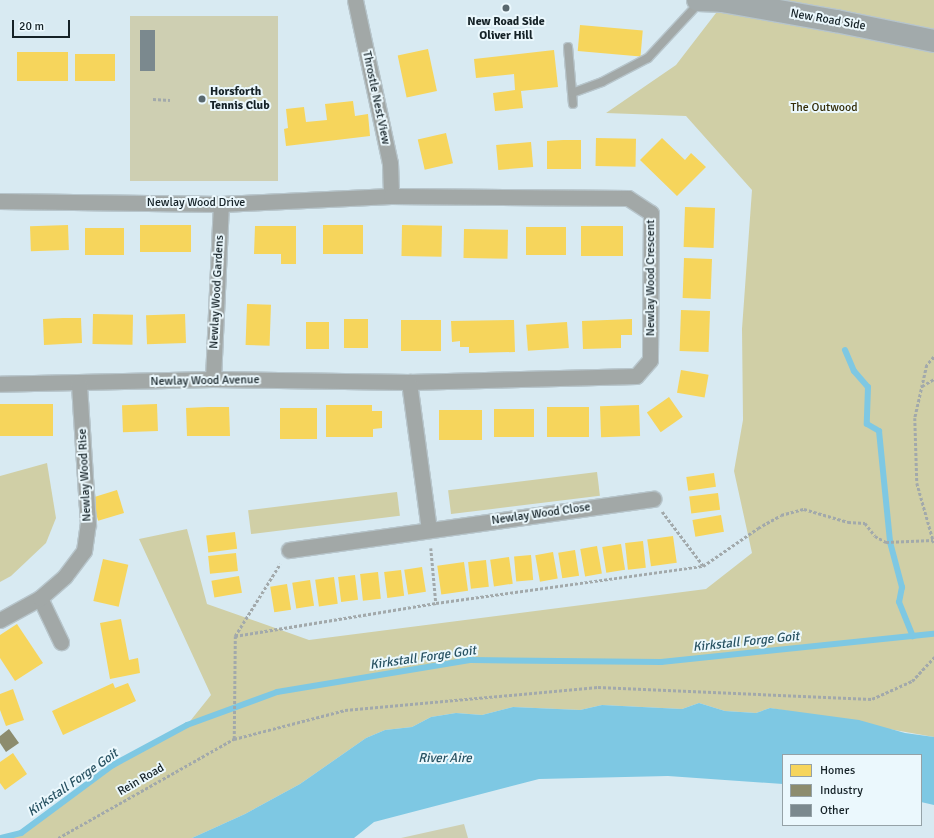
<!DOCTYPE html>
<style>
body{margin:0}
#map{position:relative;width:934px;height:838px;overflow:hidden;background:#d8eaf2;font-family:Signika,sans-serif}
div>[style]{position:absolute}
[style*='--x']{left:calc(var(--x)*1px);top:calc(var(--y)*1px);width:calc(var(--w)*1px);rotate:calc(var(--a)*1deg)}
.green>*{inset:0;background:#cecfb2;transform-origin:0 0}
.forest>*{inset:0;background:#d0cfa6;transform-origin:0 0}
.water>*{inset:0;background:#7ec8e3}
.homes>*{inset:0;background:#f6d55c;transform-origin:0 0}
.industry>*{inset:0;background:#8c8c6e}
.stream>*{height:6px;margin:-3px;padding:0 3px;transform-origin:3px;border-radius:3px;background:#7ec8e3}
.building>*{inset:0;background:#7b898e;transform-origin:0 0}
.path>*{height:2.5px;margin-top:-1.25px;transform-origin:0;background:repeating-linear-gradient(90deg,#a2a9ab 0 3px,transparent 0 5px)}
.roads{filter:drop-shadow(1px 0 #b7c5cb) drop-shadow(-1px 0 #b7c5cb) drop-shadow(0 1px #b7c5cb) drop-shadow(0 -1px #b7c5cb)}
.lane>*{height:8px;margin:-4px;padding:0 4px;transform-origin:4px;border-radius:4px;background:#a2a8a7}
.street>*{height:15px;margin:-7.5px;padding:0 7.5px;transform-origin:7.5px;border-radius:7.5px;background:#a2a8a7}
.primary>*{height:22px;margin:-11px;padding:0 11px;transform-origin:11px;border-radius:11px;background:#a2aaab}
.dots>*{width:11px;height:11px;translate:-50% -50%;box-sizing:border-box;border:2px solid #ebf8fd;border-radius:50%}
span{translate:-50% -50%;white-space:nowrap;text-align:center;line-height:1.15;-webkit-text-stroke:4px #ebf8fd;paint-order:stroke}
.street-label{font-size:12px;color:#152227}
.poi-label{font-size:12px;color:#152227;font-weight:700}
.left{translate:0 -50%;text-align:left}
.park-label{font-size:12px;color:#332c07}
.water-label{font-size:13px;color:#275161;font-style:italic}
.legend{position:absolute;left:782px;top:754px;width:140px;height:72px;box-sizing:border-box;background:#ebf8fd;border:1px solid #95a2a7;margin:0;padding:5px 7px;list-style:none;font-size:12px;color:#152227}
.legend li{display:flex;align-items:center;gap:8px;height:20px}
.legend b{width:20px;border:1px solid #95a2a7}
.scale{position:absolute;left:12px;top:20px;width:58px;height:18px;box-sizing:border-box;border:2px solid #152227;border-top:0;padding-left:5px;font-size:12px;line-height:14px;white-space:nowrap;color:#152227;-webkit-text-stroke:3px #ebf8fd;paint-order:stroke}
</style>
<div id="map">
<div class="green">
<div style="left:130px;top:16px;width:148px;height:165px"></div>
<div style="clip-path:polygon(464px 824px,468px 838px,401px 838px)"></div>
</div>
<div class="forest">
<div style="clip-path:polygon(726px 0,934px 0,934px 737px,770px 708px,756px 713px,725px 711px,699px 703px,682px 709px,602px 705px,580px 710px,513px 707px,482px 715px,456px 713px,431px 717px,412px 727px,385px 730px,366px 738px,300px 784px,245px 814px,192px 838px,11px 838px,67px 801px,113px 765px,187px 725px,211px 695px,139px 539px,187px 529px,207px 604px,309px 640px,706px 589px,752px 553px,734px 471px,743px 420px,742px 329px,752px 190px,686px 116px,606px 113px,676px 65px)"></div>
<div style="clip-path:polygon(47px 463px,56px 518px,46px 543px,11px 576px,0 582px,0 476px)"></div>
<div style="left:597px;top:472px;width:24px;height:150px;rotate:83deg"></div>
<div style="left:397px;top:492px;width:24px;height:150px;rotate:83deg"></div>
</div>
<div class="water">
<div style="clip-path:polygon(699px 703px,725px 711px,756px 713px,770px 708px,859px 720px,905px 733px,934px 737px,934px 805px,921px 802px,921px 755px,783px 755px,783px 784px,668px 776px,539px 779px,374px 822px,354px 838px,192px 838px,245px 814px,300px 784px,366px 738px,385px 730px,412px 727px,431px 717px,456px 713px,482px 715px,513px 707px,580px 710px,602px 705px,682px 709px)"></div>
</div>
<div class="homes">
<div style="left:580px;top:25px;width:63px;height:26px;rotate:5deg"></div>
<div style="left:428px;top:49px;width:43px;height:31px;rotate:78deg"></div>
<div style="clip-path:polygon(554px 50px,558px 87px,521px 91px,523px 108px,495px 111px,493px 93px,515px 90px,514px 74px,476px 78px,474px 59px)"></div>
<div style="left:17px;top:52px;width:51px;height:29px"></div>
<div style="left:75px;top:54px;width:40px;height:27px"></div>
<div style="clip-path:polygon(353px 101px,355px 116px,368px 114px,370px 136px,286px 146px,284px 129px,288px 128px,286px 109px,304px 107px,306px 122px,327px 120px,325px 104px)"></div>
<div style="left:446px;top:133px;width:31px;height:29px;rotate:77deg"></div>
<div style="left:596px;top:138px;width:40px;height:28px;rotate:1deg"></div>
<div style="clip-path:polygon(662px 138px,685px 160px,691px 153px,706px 167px,677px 196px,640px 160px)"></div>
<div style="clip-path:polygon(563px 140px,581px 140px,581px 169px,547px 169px,547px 141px)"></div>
<div style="left:531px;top:142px;width:25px;height:35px;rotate:85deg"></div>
<div style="left:685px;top:207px;width:30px;height:40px;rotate:2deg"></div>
<div style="left:68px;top:225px;width:25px;height:38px;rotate:88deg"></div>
<div style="left:140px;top:225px;width:51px;height:27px"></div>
<div style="left:323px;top:225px;width:40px;height:29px"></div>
<div style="left:402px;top:225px;width:40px;height:31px;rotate:1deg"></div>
<div style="clip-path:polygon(255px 226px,296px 226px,296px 264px,281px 264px,281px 254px,254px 254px)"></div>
<div style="left:623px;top:226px;width:30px;height:42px;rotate:90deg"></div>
<div style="left:566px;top:227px;width:28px;height:40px;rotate:90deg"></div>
<div style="left:124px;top:228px;width:27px;height:39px;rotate:90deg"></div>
<div style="left:464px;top:229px;width:44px;height:29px;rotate:1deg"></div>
<div style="left:684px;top:258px;width:28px;height:40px;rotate:2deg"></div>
<div style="left:247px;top:304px;width:24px;height:41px;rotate:2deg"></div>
<div style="left:681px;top:310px;width:29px;height:41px;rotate:2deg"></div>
<div style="left:93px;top:314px;width:40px;height:30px;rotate:1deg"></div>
<div style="left:185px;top:314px;width:29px;height:39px;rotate:88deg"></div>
<div style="clip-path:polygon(63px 318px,81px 318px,82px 343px,44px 345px,43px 319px)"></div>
<div style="left:344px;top:319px;width:24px;height:29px"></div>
<div style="clip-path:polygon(632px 319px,632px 335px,621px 335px,621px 348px,583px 349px,582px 321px)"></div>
<div style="left:401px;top:320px;width:40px;height:31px"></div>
<div style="clip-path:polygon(514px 320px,515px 352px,469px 353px,469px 347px,460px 347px,460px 341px,452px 342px,451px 321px)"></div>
<div style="left:306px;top:322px;width:23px;height:27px"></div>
<div style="left:567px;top:322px;width:26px;height:41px;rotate:86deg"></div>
<div style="left:681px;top:370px;width:28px;height:23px;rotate:10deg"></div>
<div style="left:669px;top:397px;width:24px;height:27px;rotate:55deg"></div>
<div style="left:0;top:404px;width:53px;height:32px"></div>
<div style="left:157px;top:404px;width:27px;height:35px;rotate:88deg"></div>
<div style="clip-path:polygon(326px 405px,372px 405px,372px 411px,382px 411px,382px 428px,373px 429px,373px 437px,326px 437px)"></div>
<div style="left:639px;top:405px;width:31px;height:39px;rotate:88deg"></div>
<div style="clip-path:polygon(208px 407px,229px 407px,230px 436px,187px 436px,186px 408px)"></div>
<div style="left:547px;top:407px;width:42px;height:30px"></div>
<div style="left:280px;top:408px;width:37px;height:31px"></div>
<div style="left:494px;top:409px;width:40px;height:28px"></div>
<div style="left:439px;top:410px;width:43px;height:30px"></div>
<div style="left:714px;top:473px;width:14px;height:28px;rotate:82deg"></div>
<div style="left:117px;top:490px;width:24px;height:27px;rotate:73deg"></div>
<div style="left:718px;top:493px;width:17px;height:29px;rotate:83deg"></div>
<div style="left:721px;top:515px;width:17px;height:29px;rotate:80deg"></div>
<div style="left:235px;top:532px;width:17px;height:29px;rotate:83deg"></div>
<div style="left:673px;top:536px;width:27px;height:26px;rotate:82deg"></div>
<div style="left:643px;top:541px;width:27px;height:18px;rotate:84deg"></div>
<div style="left:621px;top:544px;width:26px;height:19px;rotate:81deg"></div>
<div style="left:597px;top:546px;width:28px;height:17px;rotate:80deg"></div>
<div style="left:575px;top:550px;width:26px;height:17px;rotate:81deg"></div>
<div style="left:553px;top:552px;width:27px;height:18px;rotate:80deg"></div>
<div style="left:236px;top:553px;width:18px;height:28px;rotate:84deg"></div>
<div style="left:531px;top:555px;width:25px;height:17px;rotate:85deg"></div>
<div style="left:509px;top:557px;width:27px;height:19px;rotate:82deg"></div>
<div style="left:103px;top:559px;width:26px;height:43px;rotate:13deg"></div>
<div style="left:486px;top:560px;width:27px;height:18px;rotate:84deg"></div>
<div style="left:464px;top:562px;width:29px;height:27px;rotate:82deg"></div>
<div style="left:422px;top:567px;width:25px;height:18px;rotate:81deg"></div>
<div style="left:401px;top:570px;width:26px;height:17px;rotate:83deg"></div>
<div style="left:378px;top:572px;width:27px;height:18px;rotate:84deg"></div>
<div style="left:355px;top:575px;width:25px;height:17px;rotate:83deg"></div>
<div style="left:239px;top:576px;width:17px;height:28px;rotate:80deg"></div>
<div style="left:334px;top:577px;width:27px;height:19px;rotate:82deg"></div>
<div style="left:310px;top:580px;width:26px;height:18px;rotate:81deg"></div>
<div style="left:287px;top:584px;width:26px;height:17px;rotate:81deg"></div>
<div style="clip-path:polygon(121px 619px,129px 660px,138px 658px,140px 673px,110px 679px,100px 623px)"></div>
<div style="clip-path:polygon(17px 624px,43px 663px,15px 681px,0 658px,0 635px)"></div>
<div style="clip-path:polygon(113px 683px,115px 688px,128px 683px,136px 701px,63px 735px,52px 711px)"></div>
<div style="clip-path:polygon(13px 689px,24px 720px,6px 726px,0 710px,0 694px)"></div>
<div style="clip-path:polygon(13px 753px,27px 774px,5px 790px,0 783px,0 762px)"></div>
</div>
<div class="industry">
<div style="clip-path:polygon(9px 729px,19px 743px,6px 752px,0 743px,0 736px)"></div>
</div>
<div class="stream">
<div style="--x:845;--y:350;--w:23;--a:67"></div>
<div style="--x:854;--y:371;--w:21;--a:49"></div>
<div style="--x:868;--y:387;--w:37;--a:92"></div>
<div style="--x:867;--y:424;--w:14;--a:30"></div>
<div style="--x:879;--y:431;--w:112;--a:84.3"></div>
<div style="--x:890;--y:542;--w:47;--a:75.1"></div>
<div style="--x:902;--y:587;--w:15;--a:101"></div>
<div style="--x:899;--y:602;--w:37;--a:68"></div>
<div style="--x:1;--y:838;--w:21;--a:-14"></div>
<div style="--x:21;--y:833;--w:114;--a:-36.5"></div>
<div style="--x:113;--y:765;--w:84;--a:-28.4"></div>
<div style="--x:187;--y:725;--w:96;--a:-20.1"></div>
<div style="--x:277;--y:692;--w:197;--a:-9.4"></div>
<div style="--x:471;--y:660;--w:190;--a:0.6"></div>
<div style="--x:661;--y:662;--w:274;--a:-5.9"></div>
</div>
<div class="building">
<div style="left:140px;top:30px;width:15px;height:41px"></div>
</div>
<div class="path">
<div style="--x:153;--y:99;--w:17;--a:3"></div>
<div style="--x:934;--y:357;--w:11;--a:131"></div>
<div style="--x:927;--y:365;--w:54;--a:102.8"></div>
<div style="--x:915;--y:418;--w:65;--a:88.2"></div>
<div style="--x:917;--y:483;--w:62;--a:74.2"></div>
<div style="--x:922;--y:386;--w:14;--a:-30"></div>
<div style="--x:431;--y:548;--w:55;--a:84.8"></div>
<div style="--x:703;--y:566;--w:67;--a:-34.6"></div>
<div style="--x:758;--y:528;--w:26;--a:-29"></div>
<div style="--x:781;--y:515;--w:24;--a:-15"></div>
<div style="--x:804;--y:509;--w:46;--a:16.5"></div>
<div style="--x:848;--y:522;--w:17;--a:3"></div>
<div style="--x:865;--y:523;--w:16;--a:52"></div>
<div style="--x:875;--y:536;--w:13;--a:29"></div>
<div style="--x:886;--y:542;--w:47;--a:-2.4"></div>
<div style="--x:235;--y:636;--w:204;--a:-9.3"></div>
<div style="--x:436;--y:603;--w:270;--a:-7.9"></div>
<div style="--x:703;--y:566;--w:68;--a:-127.2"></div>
<div style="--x:234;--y:739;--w:103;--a:-89.4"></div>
<div style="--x:235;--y:636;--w:85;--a:-58"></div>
<div style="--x:58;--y:838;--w:202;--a:-29.4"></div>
<div style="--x:234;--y:739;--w:115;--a:-14.6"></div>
<div style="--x:345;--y:710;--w:254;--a:-5.2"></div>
<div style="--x:598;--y:687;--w:274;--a:2.5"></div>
<div style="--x:872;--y:699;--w:44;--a:-24.2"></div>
<div style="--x:912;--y:681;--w:33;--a:-47"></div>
</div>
<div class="roads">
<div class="lane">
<div style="--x:568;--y:47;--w:57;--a:85"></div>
<div style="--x:572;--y:93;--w:32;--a:-20"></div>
<div style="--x:602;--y:82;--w:52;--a:-27.6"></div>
<div style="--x:648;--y:58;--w:76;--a:-47.1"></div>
</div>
<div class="street">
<div style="--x:355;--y:0;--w:167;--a:77.9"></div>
<div style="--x:390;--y:163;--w:33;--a:88"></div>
<div style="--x:0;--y:201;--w:221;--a:0.8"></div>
<div style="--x:221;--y:204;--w:170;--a:-2.7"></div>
<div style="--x:391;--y:196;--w:237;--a:0.5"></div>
<div style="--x:628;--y:198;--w:27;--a:33"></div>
<div style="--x:651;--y:213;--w:147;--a:90.4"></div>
<div style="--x:650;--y:360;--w:21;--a:131"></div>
<div style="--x:636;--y:376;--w:227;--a:178.5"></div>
<div style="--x:409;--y:382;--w:196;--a:-179.1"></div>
<div style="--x:213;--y:379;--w:213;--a:178.7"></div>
<div style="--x:213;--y:379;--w:175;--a:-87.4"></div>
<div style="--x:409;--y:382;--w:148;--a:82.3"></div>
<div style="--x:289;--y:550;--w:368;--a:-8"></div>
<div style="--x:40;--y:598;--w:49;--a:64.5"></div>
<div style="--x:0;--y:620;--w:46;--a:-28.8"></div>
<div style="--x:40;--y:598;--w:33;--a:-41"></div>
<div style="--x:65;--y:576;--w:31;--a:-53"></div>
<div style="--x:84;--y:551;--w:27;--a:-82"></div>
<div style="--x:88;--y:524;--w:141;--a:-93.7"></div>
</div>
<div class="primary">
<div style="--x:698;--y:0;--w:24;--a:2"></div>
<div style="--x:722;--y:1;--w:116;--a:10"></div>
<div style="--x:836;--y:21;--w:100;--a:11.5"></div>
</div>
</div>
<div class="dots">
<div style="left:506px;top:8px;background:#59686e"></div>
<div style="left:202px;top:99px;background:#59686e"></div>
</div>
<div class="street-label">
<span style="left:828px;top:20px;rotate:10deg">New Road Side</span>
<span style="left:376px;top:98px;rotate:78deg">Throstle Nest View</span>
<span style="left:196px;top:203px">Newlay Wood Drive</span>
<span style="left:651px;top:278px;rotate:-90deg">Newlay Wood Crescent</span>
<span style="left:217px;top:292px;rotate:-87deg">Newlay Wood Gardens</span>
<span style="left:205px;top:381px;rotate:-1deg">Newlay Wood Avenue</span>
<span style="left:85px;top:475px;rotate:-93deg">Newlay Wood Rise</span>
<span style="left:541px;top:514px;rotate:-8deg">Newlay Wood Close</span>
<span style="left:141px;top:780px;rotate:-30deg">Rein Road</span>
</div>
<div class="poi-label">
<span style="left:506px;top:29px">New Road Side<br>Oliver Hill</span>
<span class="left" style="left:210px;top:99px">Horsforth<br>Tennis Club</span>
</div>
<div class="park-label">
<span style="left:824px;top:108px">The Outwood</span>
</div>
<div class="water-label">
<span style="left:746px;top:642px;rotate:-6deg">Kirkstall Forge Goit</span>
<span style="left:423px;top:658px;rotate:-8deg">Kirkstall Forge Goit</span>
<span style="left:445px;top:758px">River Aire</span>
<span style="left:73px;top:783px;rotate:-35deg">Kirkstall Forge Goit</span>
</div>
<ul class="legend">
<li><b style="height:11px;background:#f6d55c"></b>Homes</li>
<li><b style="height:11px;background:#8c8c6e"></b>Industry</li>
<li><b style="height:11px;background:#7b898e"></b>Other</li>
</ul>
<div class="scale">20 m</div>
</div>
